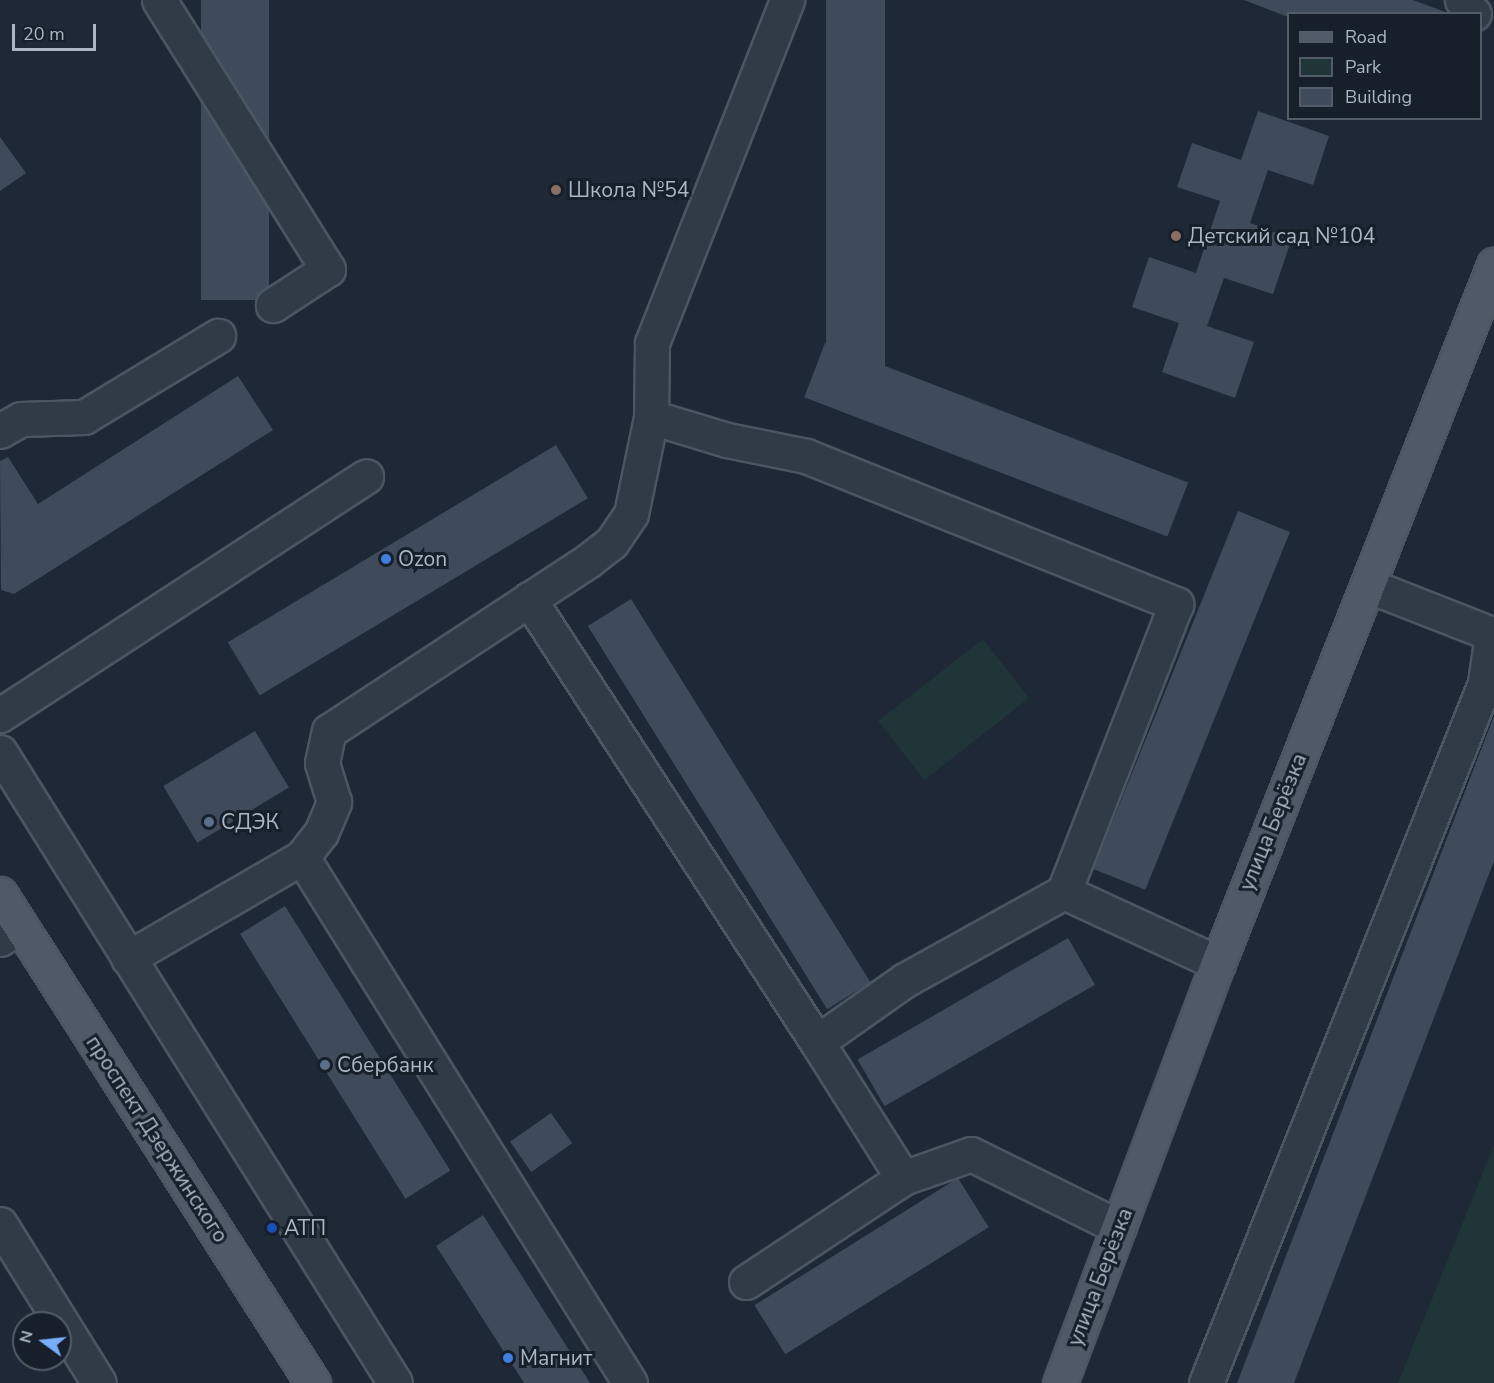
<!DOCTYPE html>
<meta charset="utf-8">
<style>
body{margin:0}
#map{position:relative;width:1494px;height:1383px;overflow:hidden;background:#1e2836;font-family:"Nunito Sans",sans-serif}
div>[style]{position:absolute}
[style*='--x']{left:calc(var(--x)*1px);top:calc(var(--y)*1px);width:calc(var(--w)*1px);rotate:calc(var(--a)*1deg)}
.green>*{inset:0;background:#203537;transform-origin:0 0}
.building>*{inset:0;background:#3f4b5b;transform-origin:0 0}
.roads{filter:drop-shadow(2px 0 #4c5562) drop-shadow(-2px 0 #4c5562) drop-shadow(0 2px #4c5562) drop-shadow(0 -2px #4c5562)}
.minor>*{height:33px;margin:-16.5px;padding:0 16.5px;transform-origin:16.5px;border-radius:16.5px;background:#313a47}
.major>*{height:33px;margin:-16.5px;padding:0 16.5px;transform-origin:16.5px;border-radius:16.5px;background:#4f5967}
.dots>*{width:16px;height:16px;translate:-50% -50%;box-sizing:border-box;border:3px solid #171f2b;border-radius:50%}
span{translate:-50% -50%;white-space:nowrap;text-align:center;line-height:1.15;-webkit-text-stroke:6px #171f2b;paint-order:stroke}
.poi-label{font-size:21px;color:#abb5c4}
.left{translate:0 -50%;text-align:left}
.street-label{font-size:21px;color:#abb5c4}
.legend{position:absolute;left:1287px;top:12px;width:195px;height:108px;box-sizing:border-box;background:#171f2b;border:2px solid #525b68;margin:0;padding:8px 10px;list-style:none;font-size:18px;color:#abb5c4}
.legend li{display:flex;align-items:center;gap:12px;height:30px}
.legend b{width:30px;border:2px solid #525b68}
.north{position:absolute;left:12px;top:1311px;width:60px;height:60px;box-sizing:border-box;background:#171f2b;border:2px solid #525b68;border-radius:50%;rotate:285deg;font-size:16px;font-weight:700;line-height:24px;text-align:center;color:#abb5c4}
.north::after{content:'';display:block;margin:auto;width:21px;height:27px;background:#78acfc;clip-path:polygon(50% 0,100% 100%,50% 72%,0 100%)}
.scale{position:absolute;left:12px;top:24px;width:84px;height:27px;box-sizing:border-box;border:3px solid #abb5c4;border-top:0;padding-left:8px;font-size:18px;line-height:21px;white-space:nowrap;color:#abb5c4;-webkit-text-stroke:4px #171f2b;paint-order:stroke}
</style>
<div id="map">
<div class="green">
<div style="left:983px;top:639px;width:75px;height:133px;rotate:52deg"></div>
<div style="clip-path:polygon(1494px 1145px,1494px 1383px,1398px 1383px)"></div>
</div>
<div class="building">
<div style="left:201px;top:0;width:68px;height:300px"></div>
<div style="left:826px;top:0;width:59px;height:378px"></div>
<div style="clip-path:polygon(1244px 0,1413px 0,1448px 13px,1288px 14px,1288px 17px)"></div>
<div style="clip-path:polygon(1258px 111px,1329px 136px,1313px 185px,1268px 170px,1250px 223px,1292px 238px,1273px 294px,1224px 278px,1207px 326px,1254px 342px,1235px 398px,1162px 372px,1179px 323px,1132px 307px,1149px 257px,1196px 273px,1220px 201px,1177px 187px,1192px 143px,1241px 160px)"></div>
<div style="clip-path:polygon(0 137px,26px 173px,0 191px)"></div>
<div style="left:825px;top:343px;width:389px;height:58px;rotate:21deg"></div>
<div style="clip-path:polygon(238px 376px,273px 430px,14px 594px,1px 590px,0 461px,8px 457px,38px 504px)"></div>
<div style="left:556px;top:445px;width:62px;height:383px;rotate:59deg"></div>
<div style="left:1238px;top:511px;width:56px;height:386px;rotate:22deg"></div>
<div style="left:631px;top:599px;width:452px;height:51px;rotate:58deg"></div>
<div style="clip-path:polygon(1494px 716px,1494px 861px,1294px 1383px,1237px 1383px)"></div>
<div style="left:255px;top:731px;width:66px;height:107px;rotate:59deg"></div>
<div style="left:285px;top:906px;width:312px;height:53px;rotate:58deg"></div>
<div style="left:1068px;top:938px;width:54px;height:243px;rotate:60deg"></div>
<div style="left:551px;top:1113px;width:37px;height:50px;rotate:55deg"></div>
<div style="left:958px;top:1178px;width:58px;height:240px;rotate:58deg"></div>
<div style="clip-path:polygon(483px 1215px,590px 1383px,524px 1383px,508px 1358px,436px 1246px)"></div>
</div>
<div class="roads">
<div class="minor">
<div style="--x:159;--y:0;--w:318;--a:57.9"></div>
<div style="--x:328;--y:269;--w:66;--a:146.8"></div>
<div style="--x:1462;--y:0;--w:18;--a:49"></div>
<div style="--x:651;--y:417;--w:79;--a:16.8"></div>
<div style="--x:727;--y:440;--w:81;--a:11.4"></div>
<div style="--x:806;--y:456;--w:399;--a:21.8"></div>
<div style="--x:1176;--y:604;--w:309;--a:111.3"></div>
<div style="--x:1064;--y:892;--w:170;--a:24.8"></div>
<div style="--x:0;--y:431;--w:24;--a:-30"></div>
<div style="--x:21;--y:419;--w:63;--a:-1.8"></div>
<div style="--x:84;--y:417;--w:157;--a:-31.2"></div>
<div style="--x:529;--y:599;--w:528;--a:56.97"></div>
<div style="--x:817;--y:1042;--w:108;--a:-35.2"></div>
<div style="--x:905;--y:980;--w:182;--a:-29"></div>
<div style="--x:0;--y:715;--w:437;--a:-33.1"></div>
<div style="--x:0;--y:752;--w:744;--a:57.95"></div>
<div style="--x:0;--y:939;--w:24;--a:-33"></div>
<div style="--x:128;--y:958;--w:201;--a:-30.1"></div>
<div style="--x:817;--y:1042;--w:161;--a:57.7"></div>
<div style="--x:0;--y:1224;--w:187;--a:58.1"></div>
<div style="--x:746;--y:1282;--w:188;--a:-33.5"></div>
<div style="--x:903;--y:1178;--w:72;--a:-19.4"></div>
<div style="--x:971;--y:1154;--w:165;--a:26.3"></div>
<div style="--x:630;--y:1383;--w:620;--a:-121.95"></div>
<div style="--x:302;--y:857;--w:31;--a:-52"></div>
<div style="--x:321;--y:833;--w:34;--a:-67"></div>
<div style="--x:334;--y:802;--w:41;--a:-107.1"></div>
<div style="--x:322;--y:763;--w:33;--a:-78"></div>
<div style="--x:329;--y:731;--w:311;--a:-33.3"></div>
<div style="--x:589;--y:560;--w:29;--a:-38"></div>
<div style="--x:612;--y:542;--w:34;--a:-56"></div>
<div style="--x:631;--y:514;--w:99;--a:-78.3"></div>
<div style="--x:651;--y:417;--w:74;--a:-89.2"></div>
<div style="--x:652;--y:343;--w:369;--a:-68.5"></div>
<div style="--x:1206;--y:1383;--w:754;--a:-68.27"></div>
<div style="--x:1485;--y:683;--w:49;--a:-81.9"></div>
<div style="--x:1492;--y:634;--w:134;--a:-158.6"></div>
</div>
<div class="major">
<div style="--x:0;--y:894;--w:581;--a:57.38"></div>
<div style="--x:1060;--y:1383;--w:449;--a:-69.4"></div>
<div style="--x:1218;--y:963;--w:751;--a:-68.43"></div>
</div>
</div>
<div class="dots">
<div style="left:556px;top:190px;background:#8d6e63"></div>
<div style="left:1176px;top:236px;background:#8d6e63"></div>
<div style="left:386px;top:559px;background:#3f7fe0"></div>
<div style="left:209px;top:822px;background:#5c6f8a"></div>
<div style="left:325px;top:1065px;background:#5c6f8a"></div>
<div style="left:272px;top:1228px;background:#1a4fb4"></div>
<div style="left:508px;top:1358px;background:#3f7fe0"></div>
</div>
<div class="poi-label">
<span class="left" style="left:568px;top:190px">Школа №54</span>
<span class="left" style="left:1188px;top:236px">Детский сад №104</span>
<span class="left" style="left:398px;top:559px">Ozon</span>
<span class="left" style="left:221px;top:822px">СДЭК</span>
<span class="left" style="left:337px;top:1065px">Сбербанк</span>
<span class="left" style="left:284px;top:1228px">АТП</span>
<span class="left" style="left:520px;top:1358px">Магнит</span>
</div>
<div class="street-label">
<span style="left:1273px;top:822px;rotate:-68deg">улица Берёзка</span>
<span style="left:157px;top:1139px;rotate:57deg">проспект Дзержинского</span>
<span style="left:1100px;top:1277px;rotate:-69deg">улица Берёзка</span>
</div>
<ul class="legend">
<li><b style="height:8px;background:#4f5967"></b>Road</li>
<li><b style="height:16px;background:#203537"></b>Park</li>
<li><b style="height:16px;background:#3f4b5b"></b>Building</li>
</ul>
<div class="north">N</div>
<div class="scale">20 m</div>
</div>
